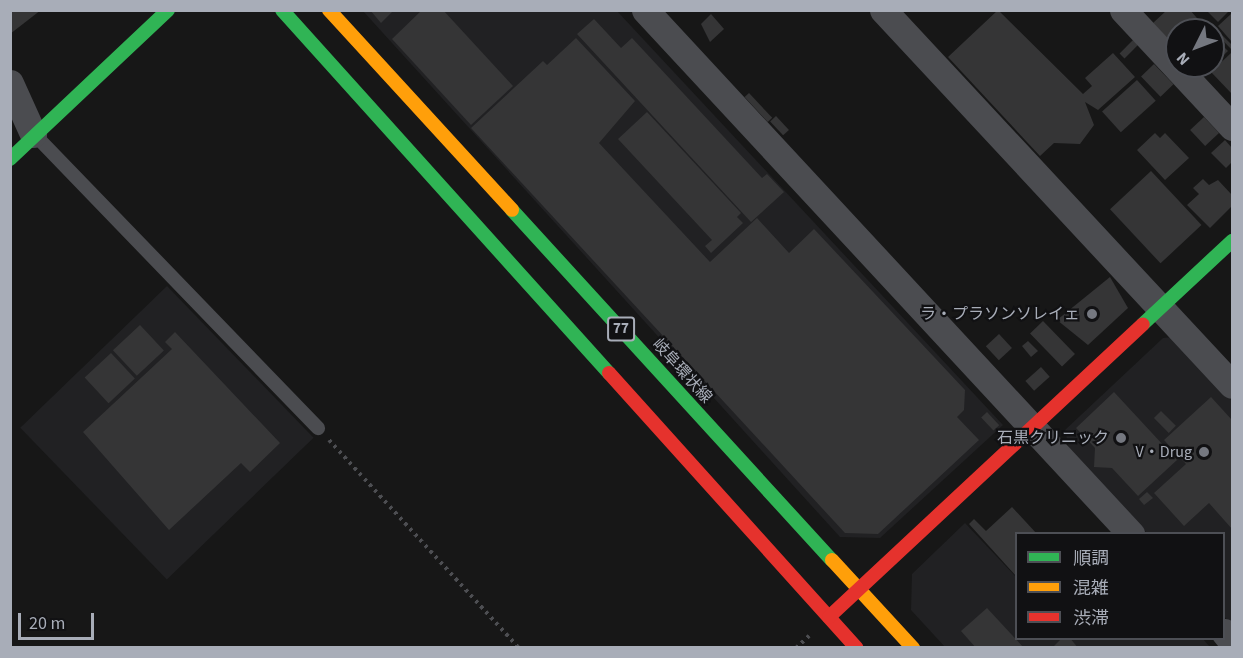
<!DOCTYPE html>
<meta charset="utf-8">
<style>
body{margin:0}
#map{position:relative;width:1243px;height:658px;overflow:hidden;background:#171717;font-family:"Source Sans 3","Noto Sans JP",sans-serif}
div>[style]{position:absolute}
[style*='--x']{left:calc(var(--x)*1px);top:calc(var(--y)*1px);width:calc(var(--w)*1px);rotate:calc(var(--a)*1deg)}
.built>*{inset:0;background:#212123;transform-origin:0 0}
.building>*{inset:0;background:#353536;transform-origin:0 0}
.path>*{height:4px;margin-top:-2px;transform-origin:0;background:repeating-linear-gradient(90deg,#4d4e52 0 3px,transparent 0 7.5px)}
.lane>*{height:14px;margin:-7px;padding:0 7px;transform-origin:7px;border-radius:7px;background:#4b4c50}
.street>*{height:27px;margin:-13.5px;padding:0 13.5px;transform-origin:13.5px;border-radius:13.5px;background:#4b4c50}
.fast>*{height:14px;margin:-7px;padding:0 7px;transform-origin:7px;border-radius:7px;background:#30b455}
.slow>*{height:14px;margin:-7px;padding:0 7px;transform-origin:7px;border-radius:7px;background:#ff9f0a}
.jam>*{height:14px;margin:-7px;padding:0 7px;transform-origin:7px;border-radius:7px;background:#e5322d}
.dots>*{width:16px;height:16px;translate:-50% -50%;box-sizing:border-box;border:3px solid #111113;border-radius:50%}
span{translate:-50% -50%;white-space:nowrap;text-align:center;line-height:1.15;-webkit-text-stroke:4.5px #111113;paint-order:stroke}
.shield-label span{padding:2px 4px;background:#111113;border:2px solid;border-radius:4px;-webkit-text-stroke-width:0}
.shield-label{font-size:15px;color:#a8adb8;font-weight:700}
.poi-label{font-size:16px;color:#a8adb8}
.right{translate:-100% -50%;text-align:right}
.street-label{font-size:16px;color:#a8adb8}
.frame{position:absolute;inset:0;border:12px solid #a8adb8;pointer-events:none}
.legend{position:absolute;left:1015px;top:532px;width:210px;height:108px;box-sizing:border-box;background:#111113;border:2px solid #4d4f55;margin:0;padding:8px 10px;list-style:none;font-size:18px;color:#a8adb8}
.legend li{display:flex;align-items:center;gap:12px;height:30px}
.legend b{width:30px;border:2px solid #4d4f55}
.north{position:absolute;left:1165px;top:18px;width:60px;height:60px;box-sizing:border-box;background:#111113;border:2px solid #4d4f55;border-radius:50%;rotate:228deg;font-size:16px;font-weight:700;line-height:24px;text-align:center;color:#a8adb8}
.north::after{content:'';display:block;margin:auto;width:21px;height:27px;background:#757880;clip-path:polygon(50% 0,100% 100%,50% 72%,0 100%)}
.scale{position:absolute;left:18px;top:613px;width:76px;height:27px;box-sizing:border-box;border:3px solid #a8adb8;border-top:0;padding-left:8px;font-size:18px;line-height:21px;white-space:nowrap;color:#a8adb8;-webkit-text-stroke:4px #111113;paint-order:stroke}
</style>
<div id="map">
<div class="built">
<div style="clip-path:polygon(363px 11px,617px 11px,1003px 425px,880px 538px,840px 537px)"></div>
<div style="left:167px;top:286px;width:211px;height:204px;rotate:46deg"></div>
<div style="clip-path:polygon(1173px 337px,1232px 401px,1232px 626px,1224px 616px,1224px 534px,1147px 533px,1069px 449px,1065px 430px,1163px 338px)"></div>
<div style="clip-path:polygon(965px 523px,1016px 577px,1016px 638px,1202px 638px,1210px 647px,945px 647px,911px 610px,912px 574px)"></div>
</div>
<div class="building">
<div style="clip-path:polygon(10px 10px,41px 10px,10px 34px)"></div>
<div style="clip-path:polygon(370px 10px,394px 10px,381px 23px)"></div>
<div style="clip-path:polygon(422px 10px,443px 10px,513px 86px,471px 125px,392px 39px)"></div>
<div style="clip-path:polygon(998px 10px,1083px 94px,1092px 86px,1085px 78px,1113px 53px,1135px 77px,1098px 110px,1085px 102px,1094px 125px,1080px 144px,1054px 143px,1040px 156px,948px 57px)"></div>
<div style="clip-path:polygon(1167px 10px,1190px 10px,1203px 25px,1177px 30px,1177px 49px,1153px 23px)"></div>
<div style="clip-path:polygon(1206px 10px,1230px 10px,1218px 22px)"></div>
<div style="clip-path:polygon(1232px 13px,1232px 42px,1218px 26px)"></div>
<div style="clip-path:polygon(711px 14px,724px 29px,710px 42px,701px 24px)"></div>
<div style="clip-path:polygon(594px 19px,621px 48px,632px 38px,762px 178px,767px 174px,784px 192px,751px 222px,577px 34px)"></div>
<div style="clip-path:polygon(1208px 21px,1232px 45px,1232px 50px,1206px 23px)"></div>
<div style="clip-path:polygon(576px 38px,635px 101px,599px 143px,710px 262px,757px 218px,789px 253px,814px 229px,965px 390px,964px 410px,957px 417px,979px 440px,878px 534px,845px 533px,471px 128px,543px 61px,547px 65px)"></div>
<div style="left:1133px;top:40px;width:7px;height:19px;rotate:45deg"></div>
<div style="clip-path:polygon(1221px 44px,1228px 51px,1213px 65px,1213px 52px)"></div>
<div style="clip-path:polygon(1231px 53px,1232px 54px,1232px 94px,1211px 72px)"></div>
<div style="left:1154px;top:64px;width:28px;height:18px;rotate:46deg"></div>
<div style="left:1137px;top:80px;width:28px;height:47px;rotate:48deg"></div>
<div style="left:749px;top:93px;width:34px;height:6px;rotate:47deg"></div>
<div style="clip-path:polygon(647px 112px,741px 213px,737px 217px,743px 223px,711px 253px,705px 246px,712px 240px,618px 139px)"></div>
<div style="left:776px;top:116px;width:19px;height:8px;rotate:47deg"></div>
<div style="left:1204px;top:117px;width:22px;height:19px;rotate:47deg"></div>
<div style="clip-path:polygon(1155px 133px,1160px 138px,1165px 133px,1189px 158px,1165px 180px,1137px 150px)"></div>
<div style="clip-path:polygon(1225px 140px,1232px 148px,1232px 162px,1226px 168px,1211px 153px)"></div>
<div style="left:1151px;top:171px;width:74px;height:56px;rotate:47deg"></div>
<div style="clip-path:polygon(1203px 179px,1209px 185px,1218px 180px,1232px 195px,1232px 206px,1210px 228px,1187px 205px,1199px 194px,1193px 188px)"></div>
<div style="clip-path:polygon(1110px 277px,1128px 308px,1088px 345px,1057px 320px)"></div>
<div style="left:1043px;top:321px;width:46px;height:18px;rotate:46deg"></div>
<div style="left:140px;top:325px;width:35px;height:37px;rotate:47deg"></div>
<div style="clip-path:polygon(175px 332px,280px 443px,250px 472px,241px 463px,169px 530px,83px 432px,172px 349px,165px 342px)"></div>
<div style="left:999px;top:334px;width:19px;height:18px;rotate:47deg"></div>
<div style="clip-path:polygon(1028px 341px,1038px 351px,1031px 357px,1022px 346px)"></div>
<div style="left:111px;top:353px;width:35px;height:36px;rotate:47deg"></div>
<div style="left:1041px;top:367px;width:13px;height:21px;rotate:48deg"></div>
<div style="clip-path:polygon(1114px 392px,1177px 460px,1138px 496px,1112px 468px,1094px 467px,1095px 448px,1076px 428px)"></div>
<div style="clip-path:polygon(1211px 397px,1232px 420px,1232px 529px,1209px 503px,1184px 526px,1154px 493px,1186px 464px,1164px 440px)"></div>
<div style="left:1161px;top:411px;width:21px;height:10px;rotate:45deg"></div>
<div style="left:987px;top:412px;width:18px;height:8px;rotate:47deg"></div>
<div style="clip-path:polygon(1147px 492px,1153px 498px,1144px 505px,1139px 499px)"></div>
<div style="clip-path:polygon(1012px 507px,1037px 534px,1016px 534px,1016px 576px,969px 524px,974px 519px,986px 531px)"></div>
<div style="clip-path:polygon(987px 608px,1024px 648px,976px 648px,961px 631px)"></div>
<div style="clip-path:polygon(1062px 638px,1070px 638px,1078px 648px,1052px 648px)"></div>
</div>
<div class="path">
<div style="--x:329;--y:440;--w:282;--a:47.6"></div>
<div style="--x:796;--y:648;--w:18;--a:-43"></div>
</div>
<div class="lane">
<div style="--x:34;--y:134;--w:409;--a:46"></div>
</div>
<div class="street">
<div style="--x:645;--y:10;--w:715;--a:47.15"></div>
<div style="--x:883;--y:10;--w:512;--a:47.06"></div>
<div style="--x:1123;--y:10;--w:160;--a:47"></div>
<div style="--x:10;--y:83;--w:56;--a:65.7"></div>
<div style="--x:1224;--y:632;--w:13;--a:51"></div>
</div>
<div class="fast">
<div style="--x:282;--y:10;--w:489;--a:48"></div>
<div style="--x:10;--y:159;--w:217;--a:-43.3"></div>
<div style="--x:512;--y:210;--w:474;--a:47.6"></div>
<div style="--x:1143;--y:324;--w:122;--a:-43"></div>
</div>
<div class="slow">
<div style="--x:329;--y:10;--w:271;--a:47.5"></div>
<div style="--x:832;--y:560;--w:120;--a:47.4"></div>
</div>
<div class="jam">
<div style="--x:609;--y:373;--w:370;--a:48"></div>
<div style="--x:829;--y:617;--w:429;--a:-43"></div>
</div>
<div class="dots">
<div style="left:1092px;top:314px;background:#757880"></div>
<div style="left:1121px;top:438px;background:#757880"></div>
<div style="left:1204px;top:452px;background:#757880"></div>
</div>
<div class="shield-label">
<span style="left:621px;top:329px">77</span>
</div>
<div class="poi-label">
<span class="right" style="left:1080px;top:314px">ラ・プラソンソレイェ</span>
<span class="right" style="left:1109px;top:438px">石黒クリニック</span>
<span class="right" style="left:1192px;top:452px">V・Drug</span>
</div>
<div class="street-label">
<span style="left:682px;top:371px;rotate:48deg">岐阜環状線</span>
</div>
<div class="frame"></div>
<ul class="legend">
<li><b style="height:8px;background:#30b455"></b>順調</li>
<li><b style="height:8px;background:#ff9f0a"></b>混雑</li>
<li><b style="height:8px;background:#e5322d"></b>渋滞</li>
</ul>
<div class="north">N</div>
<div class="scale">20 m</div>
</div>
